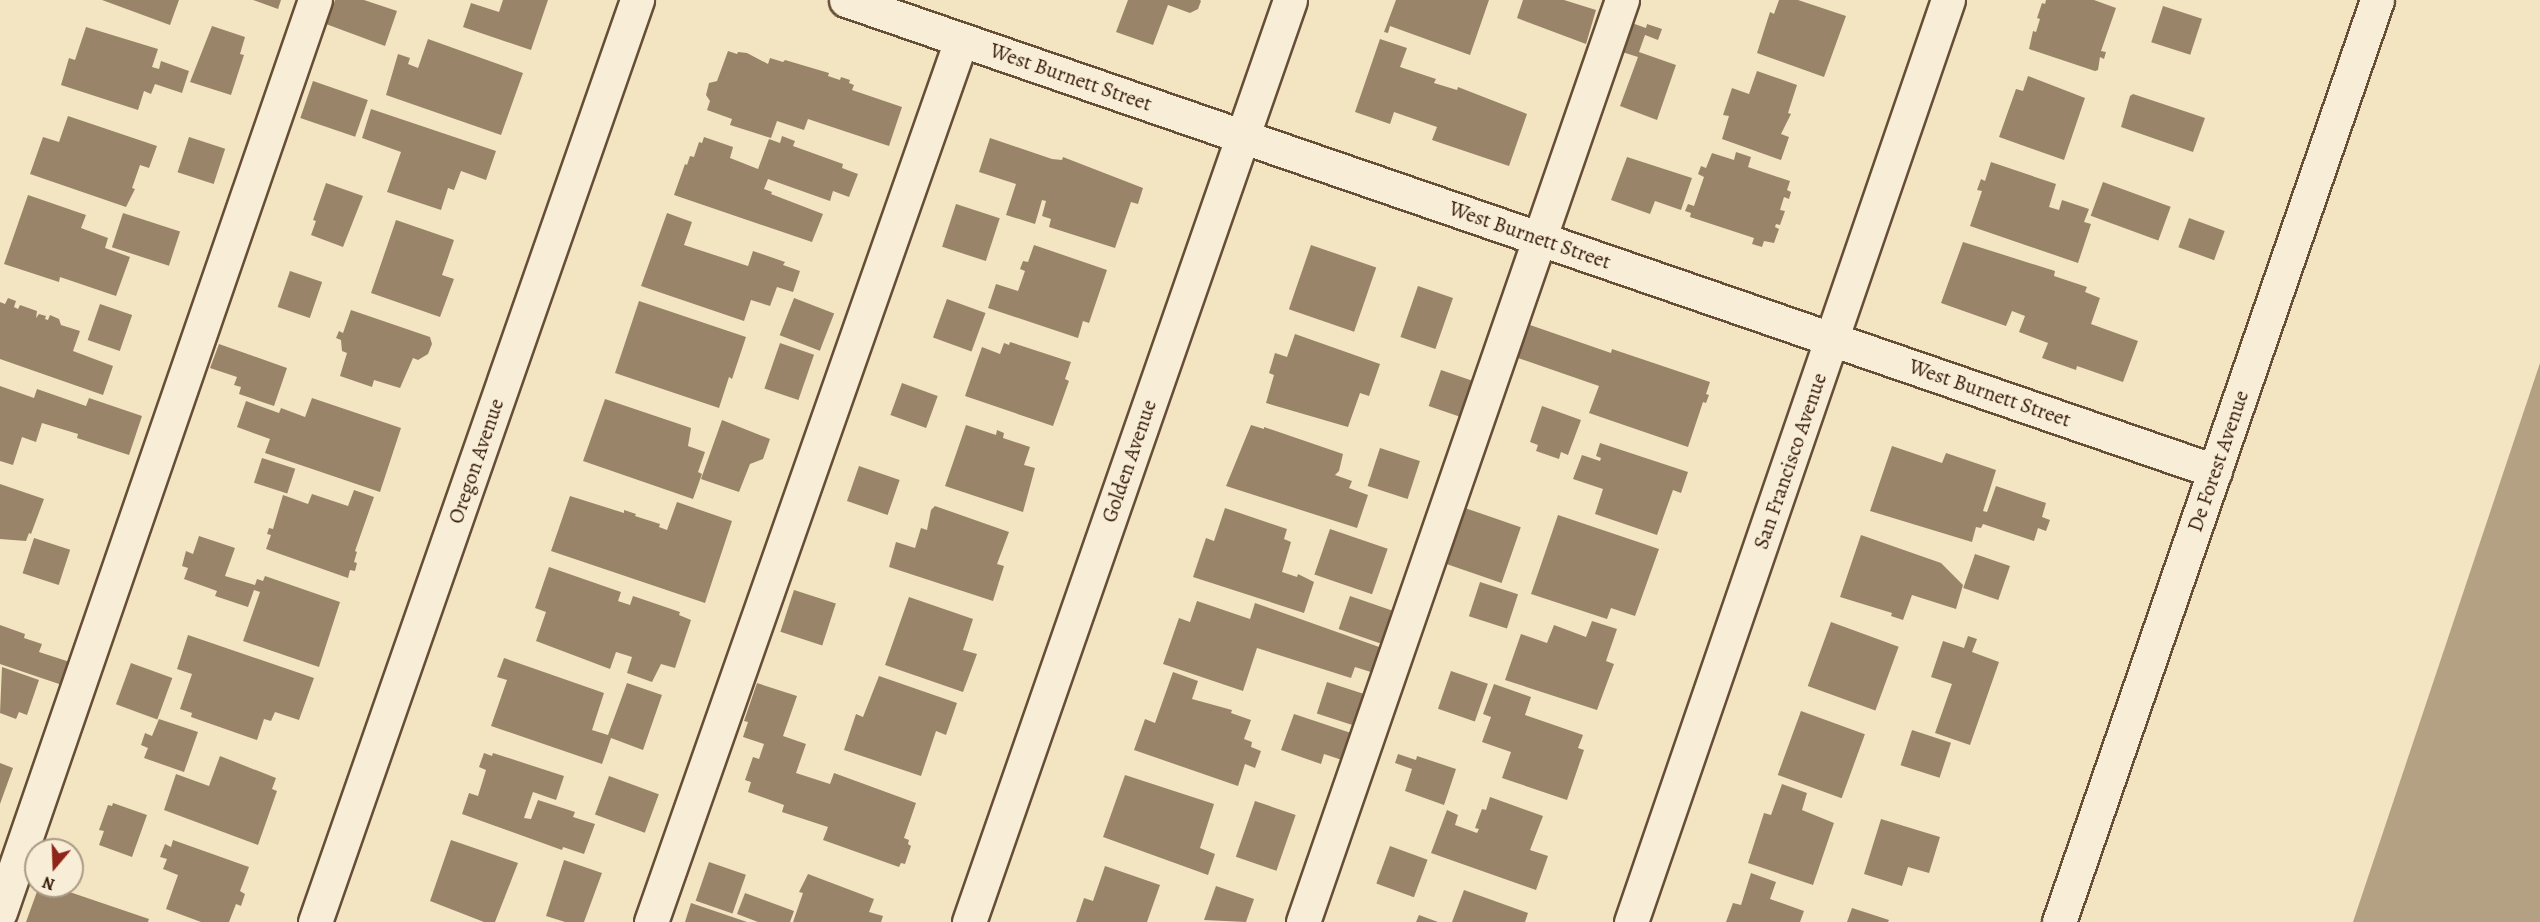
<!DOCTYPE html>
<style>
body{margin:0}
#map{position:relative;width:2540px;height:922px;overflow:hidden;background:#f4e5c2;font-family:Alegreya,serif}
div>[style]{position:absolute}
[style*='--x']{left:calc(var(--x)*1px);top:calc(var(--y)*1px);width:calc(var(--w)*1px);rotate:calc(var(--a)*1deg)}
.water>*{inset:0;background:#b4a083}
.building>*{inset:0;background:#998469;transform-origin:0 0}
.roads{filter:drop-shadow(2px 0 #664e37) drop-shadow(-2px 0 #664e37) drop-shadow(0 2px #664e37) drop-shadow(0 -2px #664e37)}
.minor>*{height:33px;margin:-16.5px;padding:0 16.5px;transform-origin:16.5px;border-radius:16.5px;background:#f8eed7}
span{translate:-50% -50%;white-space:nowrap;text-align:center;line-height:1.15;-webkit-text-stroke:6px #f8eed7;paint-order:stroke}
.street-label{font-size:21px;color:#371b09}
.north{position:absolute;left:24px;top:838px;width:60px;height:60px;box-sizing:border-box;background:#f8eed7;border:2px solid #ab9a85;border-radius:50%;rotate:199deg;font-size:16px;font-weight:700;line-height:24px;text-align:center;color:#371b09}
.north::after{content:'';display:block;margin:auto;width:21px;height:27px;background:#8f2418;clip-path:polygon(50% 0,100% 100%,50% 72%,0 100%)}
</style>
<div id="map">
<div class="water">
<div style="clip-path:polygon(2540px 363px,2540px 922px,2353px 922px)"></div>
</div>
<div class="building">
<div style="clip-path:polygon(102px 0,179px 0,170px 25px)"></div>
<div style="clip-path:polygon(253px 0,281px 0,278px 9px)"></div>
<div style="clip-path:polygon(335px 0,364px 0,397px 11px,385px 46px,326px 24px)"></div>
<div style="clip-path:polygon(503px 0,548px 0,531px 50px,463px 27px,471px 3px,499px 12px)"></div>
<div style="clip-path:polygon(1128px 0,1200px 0,1201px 1px,1198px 9px,1190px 13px,1168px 5px,1153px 45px,1116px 32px)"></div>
<div style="clip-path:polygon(1396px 0,1489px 0,1470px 55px,1390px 26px,1388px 33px,1384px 32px)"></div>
<div style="clip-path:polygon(1523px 0,1564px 0,1596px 10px,1586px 44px,1517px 18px)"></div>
<div style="clip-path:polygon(1779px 0,1798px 0,1846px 16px,1824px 77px,1757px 53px,1770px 12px,1774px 14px)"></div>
<div style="clip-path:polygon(2046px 0,2094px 0,2116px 8px,2101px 51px,2106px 52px,2104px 59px,2100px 57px,2098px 70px,2095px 71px,2029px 49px,2033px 31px,2036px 32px,2040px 19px,2037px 18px,2042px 3px,2045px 4px)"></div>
<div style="left:2163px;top:6px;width:41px;height:38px;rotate:18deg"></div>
<div style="clip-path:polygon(1629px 22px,1646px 28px,1647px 24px,1662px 29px,1658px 40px,1645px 35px,1639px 52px,1676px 65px,1657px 120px,1620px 106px,1638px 57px,1619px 51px)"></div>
<div style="clip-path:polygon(212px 26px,245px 37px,240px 54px,244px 55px,231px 95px,190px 82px)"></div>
<div style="clip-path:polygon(86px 27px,158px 49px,152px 67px,159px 69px,161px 61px,189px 71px,182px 93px,155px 84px,151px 94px,144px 91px,138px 110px,61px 85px,69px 58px,75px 60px)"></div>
<div style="clip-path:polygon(428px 39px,523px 73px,501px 135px,386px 95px,398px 54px,410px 58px,408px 64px,418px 68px)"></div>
<div style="clip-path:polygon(1380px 39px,1407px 48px,1400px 67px,1436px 79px,1434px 83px,1457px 90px,1458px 87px,1527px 114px,1509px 166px,1432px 140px,1437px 127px,1394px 112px,1390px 124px,1355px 112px)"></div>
<div style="clip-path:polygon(728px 51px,737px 54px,738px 52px,747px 53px,768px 64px,770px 58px,783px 62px,785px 60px,829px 73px,828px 76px,840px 80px,841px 77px,850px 80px,849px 83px,854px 85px,852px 90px,902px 107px,889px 146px,808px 119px,804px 130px,777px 121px,771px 138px,730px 125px,732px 119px,707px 110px,710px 101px,706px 95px,709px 83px,717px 81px)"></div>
<div style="clip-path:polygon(1757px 71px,1797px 85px,1788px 113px,1791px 114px,1781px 134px,1789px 137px,1781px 160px,1722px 139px,1729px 116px,1723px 115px,1732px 88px,1749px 94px)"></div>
<div style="clip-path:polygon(2028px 76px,2085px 98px,2064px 160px,1999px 137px,2016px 89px,2023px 91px)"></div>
<div style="left:313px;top:81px;width:58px;height:39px;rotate:19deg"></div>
<div style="clip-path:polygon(2133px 94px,2205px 118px,2193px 152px,2121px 127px,2130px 96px)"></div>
<div style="clip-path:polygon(371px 109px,496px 151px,486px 180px,461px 171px,454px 190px,448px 188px,441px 210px,387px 192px,401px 152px,362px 138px)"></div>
<div style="clip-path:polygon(68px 116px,157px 146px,149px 168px,140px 165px,132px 188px,135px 189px,126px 207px,30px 174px,43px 137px,59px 142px)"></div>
<div style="clip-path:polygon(782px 136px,795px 141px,793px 146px,843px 164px,842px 168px,858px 174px,849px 197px,833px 191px,830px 201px,768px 179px,764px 189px,772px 192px,771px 194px,823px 214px,812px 242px,674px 195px,685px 164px,687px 165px,690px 156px,694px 157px,699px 142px,702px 143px,704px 137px,733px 147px,730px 158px,758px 169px,769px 139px,780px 143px)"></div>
<div style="left:189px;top:137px;width:38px;height:37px;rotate:18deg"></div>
<div style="clip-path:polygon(990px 138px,1052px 159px,1062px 160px,1063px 157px,1143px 188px,1138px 204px,1131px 202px,1115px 248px,1049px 227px,1051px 219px,1042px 216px,1046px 201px,1042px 200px,1035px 224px,1006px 215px,1016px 184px,979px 172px)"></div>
<div style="clip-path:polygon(1736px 152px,1751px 157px,1748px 167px,1790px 181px,1787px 190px,1791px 192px,1789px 199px,1784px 197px,1780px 210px,1785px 211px,1780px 225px,1776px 224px,1775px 227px,1779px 229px,1774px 243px,1764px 241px,1762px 247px,1752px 244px,1754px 238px,1690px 217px,1691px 213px,1685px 211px,1688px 204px,1694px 206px,1704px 177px,1698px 174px,1701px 166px,1706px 168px,1712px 153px,1734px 160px)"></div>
<div style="clip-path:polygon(1627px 157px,1692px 178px,1681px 210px,1655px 201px,1650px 214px,1611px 200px)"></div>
<div style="clip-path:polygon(1991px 162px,2056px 184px,2049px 207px,2059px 210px,2062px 200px,2089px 209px,2084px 222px,2091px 224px,2078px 263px,1970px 226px,1982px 191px,1977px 190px,1981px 179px,1985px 181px)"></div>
<div style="left:2103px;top:182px;width:72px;height:36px;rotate:20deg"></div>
<div style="clip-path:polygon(326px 183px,363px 196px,343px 247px,311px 235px,316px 221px,313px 220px)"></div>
<div style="clip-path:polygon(28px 195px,86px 215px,81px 228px,108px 238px,105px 248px,130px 257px,116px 296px,60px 277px,59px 282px,4px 264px)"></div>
<div style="left:956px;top:204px;width:46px;height:45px;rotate:18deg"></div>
<div style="left:123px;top:213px;width:60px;height:36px;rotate:18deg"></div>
<div style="clip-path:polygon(667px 213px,692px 222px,684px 245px,748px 266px,753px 251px,785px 262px,783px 265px,800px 271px,793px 292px,777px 287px,770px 306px,751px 300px,744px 321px,641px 286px)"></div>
<div style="left:2189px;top:218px;width:38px;height:31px;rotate:20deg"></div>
<div style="clip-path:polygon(396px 220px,454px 240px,442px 275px,454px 279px,440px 317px,371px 293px)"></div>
<div style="clip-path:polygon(1963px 242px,2055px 271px,2054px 276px,2087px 287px,2085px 292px,2100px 298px,2091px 324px,2138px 341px,2123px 382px,2077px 366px,2076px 370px,2042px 358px,2048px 343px,2019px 332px,2025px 316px,2012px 311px,2006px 326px,1941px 303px)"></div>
<div style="clip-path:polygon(1034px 245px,1107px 270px,1089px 323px,1083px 321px,1078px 338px,988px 308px,996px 284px,1018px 291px,1025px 271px,1020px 269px,1023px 261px,1028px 262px)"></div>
<div style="left:1311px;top:245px;width:69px;height:68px;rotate:19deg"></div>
<div style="left:290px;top:271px;width:34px;height:38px;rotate:19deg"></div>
<div style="left:1418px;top:286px;width:37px;height:54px;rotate:19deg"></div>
<div style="clip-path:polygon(8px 298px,16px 301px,14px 307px,18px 309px,20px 305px,37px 311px,36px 318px,39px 314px,46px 316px,45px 319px,48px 320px,50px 315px,59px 319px,61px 325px,80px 331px,73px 351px,113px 366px,103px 395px,0 359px,0 302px,5px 304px)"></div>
<div style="left:794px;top:298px;width:43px;height:40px;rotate:21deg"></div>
<div style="left:947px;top:299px;width:41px;height:41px;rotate:20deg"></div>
<div style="clip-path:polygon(639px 301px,746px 337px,732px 379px,729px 377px,719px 408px,615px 373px)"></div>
<div style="left:100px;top:304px;width:34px;height:38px;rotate:19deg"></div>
<div style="clip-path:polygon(351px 310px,430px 337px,432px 344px,428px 354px,418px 360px,413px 358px,400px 388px,374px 380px,372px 387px,340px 376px,347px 353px,342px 351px,341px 340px,336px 338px,339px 331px,343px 333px)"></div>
<div style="clip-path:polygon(1530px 325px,1611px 353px,1612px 349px,1710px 382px,1706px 394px,1709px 395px,1706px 403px,1703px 402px,1688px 447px,1589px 413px,1599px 386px,1518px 358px)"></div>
<div style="clip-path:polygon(1295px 334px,1380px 364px,1369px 396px,1360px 393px,1348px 427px,1266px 403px,1274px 375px,1269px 373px,1275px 353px,1287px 357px)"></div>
<div style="clip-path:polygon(1010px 342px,1071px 362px,1065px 379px,1069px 381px,1053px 426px,965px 396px,982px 347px,1000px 354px,1004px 343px,1009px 345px)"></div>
<div style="left:780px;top:343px;width:36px;height:48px;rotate:19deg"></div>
<div style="clip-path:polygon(219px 344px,287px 368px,274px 406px,239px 394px,241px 387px,234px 385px,237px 377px,210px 368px)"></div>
<div style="left:1441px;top:370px;width:37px;height:38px;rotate:19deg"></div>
<div style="left:902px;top:383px;width:38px;height:34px;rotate:20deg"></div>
<div style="clip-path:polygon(0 386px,34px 398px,37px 389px,86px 406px,89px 398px,142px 416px,129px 455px,77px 438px,78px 434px,42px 423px,36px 442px,22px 437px,13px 465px,0 461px)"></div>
<div style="clip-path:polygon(312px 398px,401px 428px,380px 492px,265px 453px,270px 439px,237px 427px,246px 401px,279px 413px,281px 408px,305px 417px)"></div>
<div style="clip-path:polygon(605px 399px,691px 428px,688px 446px,705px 452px,698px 472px,702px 474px,693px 499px,583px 461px)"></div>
<div style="clip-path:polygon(1542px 406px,1581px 420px,1568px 455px,1561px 452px,1559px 459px,1536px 451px,1538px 445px,1530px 442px)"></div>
<div style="clip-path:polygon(722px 420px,770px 439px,763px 459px,750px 464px,739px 492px,701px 479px)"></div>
<div style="clip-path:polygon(966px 425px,996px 435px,997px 430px,1004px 433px,1003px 438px,1030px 447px,1024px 465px,1035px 468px,1023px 512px,945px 486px)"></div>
<div style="clip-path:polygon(1251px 425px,1264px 429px,1264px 427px,1343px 454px,1339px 471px,1335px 475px,1352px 481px,1349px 488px,1368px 495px,1357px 528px,1226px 486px)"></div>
<div style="clip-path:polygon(1600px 443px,1688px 472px,1681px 493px,1673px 490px,1657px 535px,1595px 514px,1603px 489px,1573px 479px,1582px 455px,1600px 461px,1601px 458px,1596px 456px)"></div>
<div style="clip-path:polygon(1892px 446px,1942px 463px,1946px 453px,1996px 470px,1983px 511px,1987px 512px,1996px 486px,2046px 503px,2042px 517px,2050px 520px,2046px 531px,2038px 528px,2034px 541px,1983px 524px,1981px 528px,1976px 527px,1972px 542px,1870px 511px)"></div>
<div style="left:1380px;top:448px;width:42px;height:40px;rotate:18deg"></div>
<div style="left:262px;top:458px;width:35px;height:26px;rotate:18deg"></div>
<div style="left:859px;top:466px;width:43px;height:37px;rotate:19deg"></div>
<div style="clip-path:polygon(0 484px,44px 499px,31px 534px,29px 533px,26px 541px,0 539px)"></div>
<div style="clip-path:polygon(354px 490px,374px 497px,355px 551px,357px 552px,354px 562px,357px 563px,355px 571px,350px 570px,348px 578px,266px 549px,271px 535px,267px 534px,269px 528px,273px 529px,283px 495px,308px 504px,312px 494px,348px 506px)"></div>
<div style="clip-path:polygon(570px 496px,624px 513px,624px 510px,636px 514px,635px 516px,660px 524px,659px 527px,667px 530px,677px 502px,732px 521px,705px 603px,551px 551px)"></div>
<div style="clip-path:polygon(935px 506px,1009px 532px,997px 564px,1004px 566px,993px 601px,889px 567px,896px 542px,915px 548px,921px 528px,927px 530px,931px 510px)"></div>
<div style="clip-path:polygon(1225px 508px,1287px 529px,1284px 539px,1291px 542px,1282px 572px,1297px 577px,1298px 574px,1314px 582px,1304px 613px,1193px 577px,1206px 538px,1214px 541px)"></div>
<div style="left:1465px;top:508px;width:59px;height:59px;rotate:19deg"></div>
<div style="clip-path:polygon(1558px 515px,1659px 549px,1635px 616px,1611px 608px,1607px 619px,1531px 594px)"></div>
<div style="left:1330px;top:529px;width:61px;height:48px;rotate:19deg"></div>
<div style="clip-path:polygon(1861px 535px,1941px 563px,1963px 585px,1956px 609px,1912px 595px,1903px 620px,1891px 616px,1892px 613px,1840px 597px)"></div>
<div style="clip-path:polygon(199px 536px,235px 548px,225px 576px,255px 585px,257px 579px,263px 581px,265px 576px,340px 602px,319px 667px,243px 641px,260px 592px,254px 590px,248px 607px,215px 596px,217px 591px,184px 579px,188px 568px,182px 566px,186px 551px,193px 554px)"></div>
<div style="left:34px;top:538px;width:38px;height:37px;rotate:18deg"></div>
<div style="left:1975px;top:554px;width:37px;height:36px;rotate:19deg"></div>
<div style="clip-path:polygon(549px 567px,621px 592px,618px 601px,630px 605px,633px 596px,680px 612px,679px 615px,691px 620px,675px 668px,661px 664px,652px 682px,627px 673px,632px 657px,616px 652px,610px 669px,536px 641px,546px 612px,535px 608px)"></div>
<div style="left:1480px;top:582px;width:40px;height:36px;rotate:18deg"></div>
<div style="left:794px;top:590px;width:44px;height:44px;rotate:18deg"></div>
<div style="left:1350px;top:596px;width:49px;height:35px;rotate:19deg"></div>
<div style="clip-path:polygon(909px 597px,973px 619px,963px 650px,977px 654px,963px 692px,885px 665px)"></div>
<div style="clip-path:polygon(1197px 601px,1250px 619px,1255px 603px,1382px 648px,1374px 673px,1355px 667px,1351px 678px,1257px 648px,1243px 691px,1163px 664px,1179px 618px,1190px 622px)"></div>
<div style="clip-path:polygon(1592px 621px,1617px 629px,1606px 661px,1614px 664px,1597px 710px,1505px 680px,1521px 634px,1547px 643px,1554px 625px,1586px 637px)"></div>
<div style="left:1831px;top:622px;width:72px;height:68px;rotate:20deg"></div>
<div style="clip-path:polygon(0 625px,25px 634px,24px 638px,42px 644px,39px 652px,73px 663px,65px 686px,0 664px)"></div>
<div style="clip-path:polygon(188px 635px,314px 678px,299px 720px,275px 712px,271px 721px,264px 719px,257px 740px,191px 717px,192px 713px,180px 709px,192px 674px,177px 669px)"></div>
<div style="clip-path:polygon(1968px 636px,1977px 639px,1972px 652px,1999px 662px,1970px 745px,1935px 733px,1952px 684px,1931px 677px,1943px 641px,1964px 648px)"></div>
<div style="clip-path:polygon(504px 658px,604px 693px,592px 730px,608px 735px,627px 683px,662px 695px,643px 750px,611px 738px,602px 764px,491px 726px,507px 680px,497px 677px)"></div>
<div style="left:131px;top:663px;width:44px;height:44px;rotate:20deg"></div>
<div style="clip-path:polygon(2px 667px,39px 680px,27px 715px,19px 712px,16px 719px,0 713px)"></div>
<div style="left:1451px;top:671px;width:39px;height:40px;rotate:19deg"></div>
<div style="clip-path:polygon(1173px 672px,1198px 681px,1192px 699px,1232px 710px,1231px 713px,1251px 720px,1244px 739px,1252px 742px,1251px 747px,1261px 751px,1255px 768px,1245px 764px,1238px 786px,1134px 750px,1145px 719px,1155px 723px)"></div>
<div style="clip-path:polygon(879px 676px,957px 703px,946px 735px,936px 731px,921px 776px,844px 750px,856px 714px,863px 717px)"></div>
<div style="left:1327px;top:682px;width:39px;height:33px;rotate:18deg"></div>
<div style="clip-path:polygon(757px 683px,797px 696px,783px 736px,806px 744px,796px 773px,830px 784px,834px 773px,916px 803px,904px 838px,909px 840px,908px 844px,911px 846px,905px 864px,901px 863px,899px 867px,823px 840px,828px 827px,782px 812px,784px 805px,748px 792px,751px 782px,745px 780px,753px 757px,759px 759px,764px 744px,743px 737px,748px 722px,744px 721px)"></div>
<div style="clip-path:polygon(1494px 684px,1531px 697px,1525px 715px,1583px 735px,1578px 748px,1584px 750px,1567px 800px,1502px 778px,1511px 752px,1482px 742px,1491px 717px,1483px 714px)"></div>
<div style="left:1801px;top:711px;width:68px;height:68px;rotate:20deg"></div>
<div style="clip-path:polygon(1294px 714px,1354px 734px,1345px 761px,1324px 754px,1321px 764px,1281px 750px)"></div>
<div style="clip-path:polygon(159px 719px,198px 732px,184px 772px,144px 758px,148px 748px,141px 745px,145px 733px,152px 736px)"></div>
<div style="left:1912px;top:730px;width:41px;height:37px;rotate:18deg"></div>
<div style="clip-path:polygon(484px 753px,492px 756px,493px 753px,564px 776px,556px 800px,533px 792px,524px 818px,531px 819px,538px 800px,575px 812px,573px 817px,595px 824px,584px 854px,563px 847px,562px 850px,462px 814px,469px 793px,478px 796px,486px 770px,479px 767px)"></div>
<div style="clip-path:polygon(1398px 754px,1416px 760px,1417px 756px,1456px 769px,1444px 805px,1405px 791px,1412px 769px,1395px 763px)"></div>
<div style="clip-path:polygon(220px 756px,276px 778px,272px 789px,277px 791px,258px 845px,164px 810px,176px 774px,209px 786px)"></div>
<div style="clip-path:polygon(0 763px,13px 768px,0 804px)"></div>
<div style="clip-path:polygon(1125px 775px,1214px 804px,1200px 848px,1215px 854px,1208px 875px,1103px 837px)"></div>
<div style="left:609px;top:776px;width:53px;height:41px;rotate:20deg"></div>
<div style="clip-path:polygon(1782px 784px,1807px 793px,1802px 810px,1834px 823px,1813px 885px,1748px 863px,1764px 813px,1771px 815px)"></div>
<div style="clip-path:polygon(1490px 797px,1543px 816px,1530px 850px,1548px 856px,1536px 890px,1431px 853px,1447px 810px,1458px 815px,1455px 825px,1477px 833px,1479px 829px,1475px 828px,1482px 809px,1486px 810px)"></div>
<div style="left:1255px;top:801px;width:43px;height:59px;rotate:19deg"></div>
<div style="clip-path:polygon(113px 803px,147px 815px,132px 857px,99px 845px,104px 831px,99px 830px,108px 805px,112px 806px)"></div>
<div style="clip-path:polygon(1881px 819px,1940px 837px,1929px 873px,1908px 867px,1902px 886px,1864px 874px)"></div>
<div style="clip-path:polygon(173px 840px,249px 867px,240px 891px,245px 894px,241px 906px,236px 904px,229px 922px,201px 922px,166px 909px,178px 875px,163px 869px,167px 859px,160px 857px,165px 844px,171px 847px)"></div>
<div style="clip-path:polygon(451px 840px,518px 863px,495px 922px,484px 922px,430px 901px)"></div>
<div style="left:1390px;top:846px;width:40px;height:40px;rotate:20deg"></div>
<div style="clip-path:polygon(564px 860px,602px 873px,584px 922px,565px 922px,546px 916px)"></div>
<div style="left:709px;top:862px;width:39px;height:41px;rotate:19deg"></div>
<div style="clip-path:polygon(1105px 866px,1160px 885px,1147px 922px,1076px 922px,1084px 898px,1093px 901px)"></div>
<div style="clip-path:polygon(1751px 873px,1776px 882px,1770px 899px,1804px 911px,1800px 922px,1726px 922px,1733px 903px,1741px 905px)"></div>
<div style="clip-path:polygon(808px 874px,874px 899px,869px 912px,883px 916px,881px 922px,793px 922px,803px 893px,799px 892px)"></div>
<div style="clip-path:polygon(39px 886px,52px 886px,149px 919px,148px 922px,26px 922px)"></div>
<div style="clip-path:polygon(1216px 886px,1254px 899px,1246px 922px,1204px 920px)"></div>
<div style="clip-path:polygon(1464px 890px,1528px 913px,1525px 922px,1452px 922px)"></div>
<div style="clip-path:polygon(745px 893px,794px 911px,790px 922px,758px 922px,737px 914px)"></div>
<div style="clip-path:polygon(691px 903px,747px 922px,685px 922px)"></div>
<div style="clip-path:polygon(1852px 908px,1889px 920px,1888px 922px,1847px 922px)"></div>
<div style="clip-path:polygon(1419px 915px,1438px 922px,1416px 922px)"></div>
</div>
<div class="roads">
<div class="minor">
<div style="--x:846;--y:0;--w:1448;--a:18.99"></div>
<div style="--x:0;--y:912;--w:965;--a:-70.95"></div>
<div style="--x:315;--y:922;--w:977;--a:-70.75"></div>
<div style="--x:651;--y:922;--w:935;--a:-70.63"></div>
<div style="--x:969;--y:922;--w:976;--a:-70.8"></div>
<div style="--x:1303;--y:922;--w:976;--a:-70.92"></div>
<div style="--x:1631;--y:922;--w:975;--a:-71.03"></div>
<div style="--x:2059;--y:922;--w:975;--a:-70.97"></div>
</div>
</div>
<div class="street-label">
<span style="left:1071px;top:77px;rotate:19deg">West Burnett Street</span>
<span style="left:1530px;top:235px;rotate:19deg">West Burnett Street</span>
<span style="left:1990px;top:393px;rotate:19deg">West Burnett Street</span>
<span style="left:476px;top:461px;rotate:-71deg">Oregon Avenue</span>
<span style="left:1129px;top:461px;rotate:-71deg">Golden Avenue</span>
<span style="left:1790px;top:461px;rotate:-71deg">San Francisco Avenue</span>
<span style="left:2218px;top:461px;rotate:-71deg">De Forest Avenue</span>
</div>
<div class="north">N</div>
</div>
